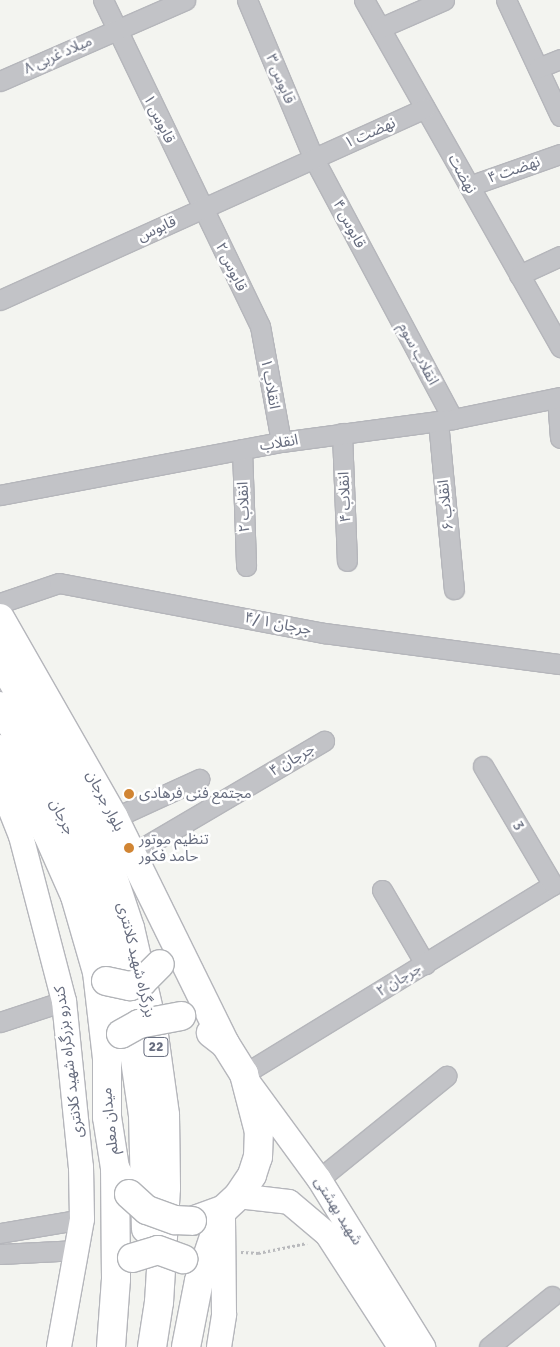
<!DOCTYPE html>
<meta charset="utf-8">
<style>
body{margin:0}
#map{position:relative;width:560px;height:1347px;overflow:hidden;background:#f3f4f0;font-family:Signika,"Noto Sans Arabic",sans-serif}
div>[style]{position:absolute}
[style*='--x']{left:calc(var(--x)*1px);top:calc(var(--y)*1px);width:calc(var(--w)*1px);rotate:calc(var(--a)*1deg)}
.path>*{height:2.5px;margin-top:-1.25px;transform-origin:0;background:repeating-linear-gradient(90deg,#b9babd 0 2.5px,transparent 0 5px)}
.roads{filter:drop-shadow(1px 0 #b5b6bb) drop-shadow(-1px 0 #b5b6bb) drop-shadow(0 1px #b5b6bb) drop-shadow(0 -1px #b5b6bb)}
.minor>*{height:19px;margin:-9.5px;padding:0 9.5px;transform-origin:9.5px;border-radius:9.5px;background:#c2c3c7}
.major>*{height:24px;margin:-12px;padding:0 12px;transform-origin:12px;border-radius:12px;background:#fff}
.highway>*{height:28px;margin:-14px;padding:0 14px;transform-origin:14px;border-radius:14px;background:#fff}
.bridges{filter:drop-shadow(1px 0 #b2b4b8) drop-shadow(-1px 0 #b2b4b8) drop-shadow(0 1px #b2b4b8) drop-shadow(0 -1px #b2b4b8)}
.highway-bridge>*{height:28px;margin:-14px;padding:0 14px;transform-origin:14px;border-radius:14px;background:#fff}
.dots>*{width:14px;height:14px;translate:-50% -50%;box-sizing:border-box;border:2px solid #fff;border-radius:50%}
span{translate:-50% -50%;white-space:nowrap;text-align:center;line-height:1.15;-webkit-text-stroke:5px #fff;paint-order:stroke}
.shield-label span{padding:1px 4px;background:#fff;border:1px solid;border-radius:4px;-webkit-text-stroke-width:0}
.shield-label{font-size:14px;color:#666c7e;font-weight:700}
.street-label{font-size:15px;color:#666c7e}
.poi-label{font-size:15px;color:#666c7e}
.left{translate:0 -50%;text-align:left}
</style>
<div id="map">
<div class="path">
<div style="--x:241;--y:1252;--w:17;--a:3"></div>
<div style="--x:258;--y:1253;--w:50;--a:-11.5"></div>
</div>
<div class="roads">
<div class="minor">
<div style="--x:103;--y:0;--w:362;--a:64.3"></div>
<div style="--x:260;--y:326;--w:118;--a:79.7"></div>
<div style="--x:247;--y:0;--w:173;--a:67.2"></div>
<div style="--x:314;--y:159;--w:295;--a:61.9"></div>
<div style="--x:364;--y:0;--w:399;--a:60.5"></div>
<div style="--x:506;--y:0;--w:128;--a:65"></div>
<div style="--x:380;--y:28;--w:70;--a:-23.6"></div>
<div style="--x:538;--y:68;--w:24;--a:-22"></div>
<div style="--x:0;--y:81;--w:202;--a:-23.6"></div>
<div style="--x:469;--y:186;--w:96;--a:-19.4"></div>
<div style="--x:519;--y:275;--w:45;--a:-24.9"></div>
<div style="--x:0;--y:300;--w:466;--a:-24.3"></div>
<div style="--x:557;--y:398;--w:40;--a:85.7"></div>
<div style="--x:438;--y:421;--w:169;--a:84.6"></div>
<div style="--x:342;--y:433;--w:128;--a:87.8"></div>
<div style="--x:242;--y:449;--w:117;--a:88"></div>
<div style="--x:0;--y:495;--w:286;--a:-10.7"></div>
<div style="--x:281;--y:442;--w:174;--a:-7.6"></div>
<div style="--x:453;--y:419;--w:109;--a:-11.6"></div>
<div style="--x:0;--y:603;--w:62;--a:-18.7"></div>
<div style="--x:59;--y:583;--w:270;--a:10.7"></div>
<div style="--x:324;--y:633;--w:238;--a:7.5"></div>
<div style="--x:114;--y:818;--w:94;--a:-24.6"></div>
<div style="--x:132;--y:854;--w:223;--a:-30.5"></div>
<div style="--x:382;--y:890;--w:86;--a:59.8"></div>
<div style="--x:0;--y:1022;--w:67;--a:-18.2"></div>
<div style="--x:244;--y:1074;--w:362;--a:-31.5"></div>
<div style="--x:553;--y:885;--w:138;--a:-120.5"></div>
<div style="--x:319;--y:1179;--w:164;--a:-39"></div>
<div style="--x:0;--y:1233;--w:83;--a:-9.7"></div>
<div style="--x:0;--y:1254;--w:78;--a:-2.9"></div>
<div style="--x:489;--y:1347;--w:81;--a:-39"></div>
</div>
<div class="major">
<div style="--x:0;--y:783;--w:57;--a:68.4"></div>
<div style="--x:21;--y:836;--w:171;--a:75.4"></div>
<div style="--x:64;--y:1001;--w:167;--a:84.2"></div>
<div style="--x:81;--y:1167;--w:52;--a:88.9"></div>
<div style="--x:82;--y:1219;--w:130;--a:100.2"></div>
<div style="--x:248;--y:1082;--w:120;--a:53.8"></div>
<div style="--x:319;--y:1179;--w:198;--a:58.2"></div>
<div style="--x:238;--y:1196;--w:51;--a:6.7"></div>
<div style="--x:289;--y:1202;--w:50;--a:40.1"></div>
<div style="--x:327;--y:1234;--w:135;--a:57.1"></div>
<div style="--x:219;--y:1347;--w:33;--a:-81"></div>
<div style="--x:224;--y:1314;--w:95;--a:-90.6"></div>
</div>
<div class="highway">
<div style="--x:0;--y:618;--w:230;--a:60.3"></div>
<div style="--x:114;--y:818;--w:252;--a:63.8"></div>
<div style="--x:0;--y:660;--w:120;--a:59.4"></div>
<div style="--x:61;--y:763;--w:100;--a:63.9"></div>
<div style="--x:105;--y:853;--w:79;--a:71.6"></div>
<div style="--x:130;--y:928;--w:103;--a:77"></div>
<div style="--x:153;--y:1028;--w:88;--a:82.1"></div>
<div style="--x:165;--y:1115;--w:73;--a:89.2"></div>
<div style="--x:166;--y:1188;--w:114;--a:93.5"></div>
<div style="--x:159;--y:1302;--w:46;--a:98.8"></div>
<div style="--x:0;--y:706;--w:79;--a:58.9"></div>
<div style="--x:41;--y:774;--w:85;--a:64"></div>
<div style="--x:78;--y:850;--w:89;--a:70.3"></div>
<div style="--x:108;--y:934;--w:101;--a:76.8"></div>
<div style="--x:131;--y:1032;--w:84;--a:81.8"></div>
<div style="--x:143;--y:1115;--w:114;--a:88.5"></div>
<div style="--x:0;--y:749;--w:98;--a:60.8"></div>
<div style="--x:48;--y:835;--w:67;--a:66.1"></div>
<div style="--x:75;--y:896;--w:79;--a:73.9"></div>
<div style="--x:97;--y:972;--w:88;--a:83.4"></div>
<div style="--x:113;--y:1042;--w:18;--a:109"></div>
<div style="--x:107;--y:1059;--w:58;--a:90"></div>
<div style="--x:107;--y:1117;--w:52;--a:81.1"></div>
<div style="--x:115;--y:1168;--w:19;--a:62"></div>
<div style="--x:192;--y:1221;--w:33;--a:-20"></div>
<div style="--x:223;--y:1210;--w:21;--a:-43"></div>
<div style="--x:238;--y:1196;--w:25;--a:-56"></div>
<div style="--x:252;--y:1175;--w:19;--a:-72"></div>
<div style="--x:258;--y:1157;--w:25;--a:-88"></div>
<div style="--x:259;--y:1132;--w:60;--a:-104.5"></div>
<div style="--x:244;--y:1074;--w:36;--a:-122"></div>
<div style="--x:225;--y:1044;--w:18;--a:-142"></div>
<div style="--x:111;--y:1347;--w:68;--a:-85.8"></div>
<div style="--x:116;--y:1279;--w:111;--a:-90.5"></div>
<div style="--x:186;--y:1347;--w:67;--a:-78.9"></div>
<div style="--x:199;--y:1281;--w:75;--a:-71.3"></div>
</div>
</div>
<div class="bridges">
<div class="highway-bridge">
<div style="--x:106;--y:981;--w:25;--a:12"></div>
<div style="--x:130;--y:986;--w:13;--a:-18"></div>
<div style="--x:142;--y:982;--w:25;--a:-45"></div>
<div style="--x:121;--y:1034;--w:21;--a:-29"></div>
<div style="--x:139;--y:1024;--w:43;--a:-10.8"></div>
<div style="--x:129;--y:1194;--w:24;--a:42"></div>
<div style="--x:147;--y:1210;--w:30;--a:20"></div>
<div style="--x:175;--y:1220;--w:17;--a:3"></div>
<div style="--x:132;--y:1258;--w:27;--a:-17"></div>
<div style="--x:158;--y:1250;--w:27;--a:20"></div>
</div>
</div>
<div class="dots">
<div style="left:129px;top:794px;background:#d18533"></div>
<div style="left:129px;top:848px;background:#d18533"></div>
</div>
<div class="shield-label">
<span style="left:156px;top:1047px">22</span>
</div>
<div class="street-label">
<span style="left:58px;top:55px;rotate:-24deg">۸ میلاد غربی</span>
<span style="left:280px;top:79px;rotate:67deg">۳ قابوس</span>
<span style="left:159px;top:119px;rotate:64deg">۱ قابوس</span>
<span style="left:370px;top:133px;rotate:-24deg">۱ نهضت</span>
<span style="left:514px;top:170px;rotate:-19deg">۴ نهضت</span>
<span style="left:462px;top:174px;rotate:61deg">نهضت</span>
<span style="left:349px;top:224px;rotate:62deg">۴ قابوس</span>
<span style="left:157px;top:229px;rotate:-24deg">قابوس</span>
<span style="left:231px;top:267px;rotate:64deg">۲ قابوس</span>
<span style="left:418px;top:354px;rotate:62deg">انقلاب سوم</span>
<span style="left:270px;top:384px;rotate:80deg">انقلاب ۱</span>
<span style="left:279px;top:443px;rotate:-9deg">انقلاب</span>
<span style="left:345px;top:497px;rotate:-92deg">۴ انقلاب</span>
<span style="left:446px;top:505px;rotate:-96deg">۶ انقلاب</span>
<span style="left:244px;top:507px;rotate:-92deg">۲ انقلاب</span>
<span style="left:278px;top:624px;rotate:11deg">جرجان ۱ /۴</span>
<span style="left:292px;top:760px;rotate:-30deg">۴ جرجان</span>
<span style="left:105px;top:801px;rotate:63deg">بلوار جرجان</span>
<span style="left:62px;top:817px;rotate:64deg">جرجان</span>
<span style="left:518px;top:826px;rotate:59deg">3</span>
<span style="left:136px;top:960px;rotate:76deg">بزرگراه شهید کلانتری</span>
<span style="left:399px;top:980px;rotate:-31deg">جرجان ۲</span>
<span style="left:69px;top:1062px;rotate:-97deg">کندرو بزرگراه شهید کلانتری</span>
<span style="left:110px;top:1121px;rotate:-96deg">میدان معلم</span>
<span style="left:338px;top:1211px;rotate:58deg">شهید بهشتی</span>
</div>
<div class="poi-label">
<span class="left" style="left:139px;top:794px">مجتمع فنی فرهادی</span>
<span class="left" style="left:139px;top:848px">تنظیم موتور<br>حامد فکور</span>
</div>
</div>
